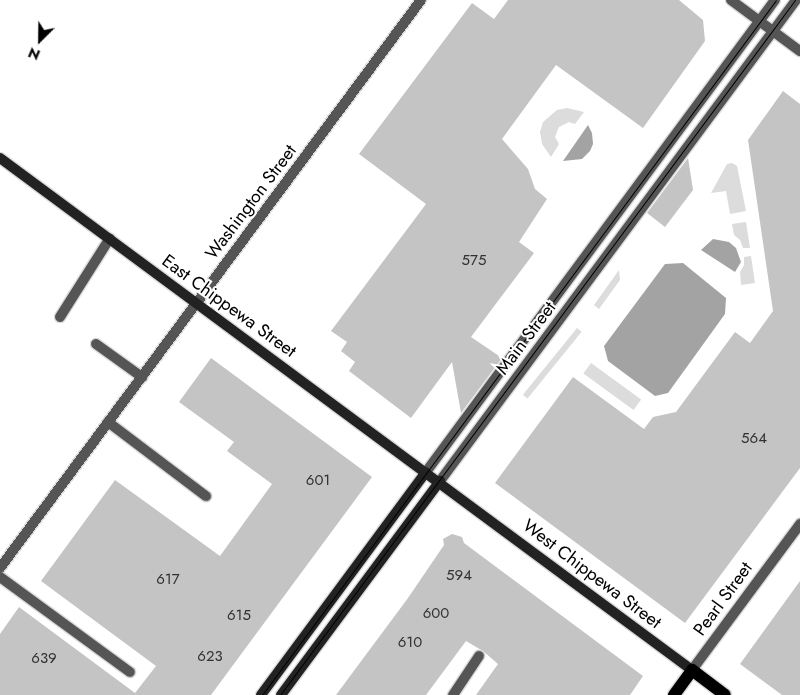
<!DOCTYPE html>
<style>
body{margin:0}
#map{position:relative;width:800px;height:695px;overflow:hidden;background:#fff;font-family:Jost,sans-serif}
div>[style]{position:absolute}
[style*='--x']{left:calc(var(--x)*1px);top:calc(var(--y)*1px);width:calc(var(--w)*1px);rotate:calc(var(--a)*1deg)}
.green>*{inset:0;background:#dcdcdc;transform-origin:0 0}
.water>*{inset:0;background:#a3a3a3}
.building>*{inset:0;background:#c4c4c4}
.roads{filter:drop-shadow(1px 0 #dbdbdb) drop-shadow(-1px 0 #dbdbdb) drop-shadow(0 1px #dbdbdb) drop-shadow(0 -1px #dbdbdb)}
.service>*{height:10px;margin:-5px;padding:0 5px;transform-origin:5px;border-radius:5px;background:#555}
.minor>*{height:10px;margin:-5px;padding:0 5px;transform-origin:5px;border-radius:5px;background:#555}
.tertiary>*{height:10px;margin:-5px;padding:0 5px;transform-origin:5px;border-radius:5px;background:#555}
.secondary>*{height:10px;margin:-5px;padding:0 5px;transform-origin:5px;border-radius:5px;background:#222}
.primary>*{height:12px;margin:-6px;padding:0 6px;transform-origin:6px;border-radius:6px;background:#000}
.tram>*{height:1px;margin:-0.5px;padding:0 0.5px;transform-origin:0.5px;border-radius:0.5px;background:#000}
span{translate:-50% -50%;white-space:nowrap;text-align:center;line-height:1.15;-webkit-text-stroke:4px #fff;paint-order:stroke}
.number-label{font-size:15px;color:#313131}
.number-label span{-webkit-text-stroke-width:0}
.street-label{font-size:18px;color:#000}
.north{position:absolute;left:15px;top:15px;width:50px;height:50px;-webkit-text-stroke:4px #fff;paint-order:stroke;rotate:203deg;font-size:14px;font-weight:700;line-height:20px;text-align:center;color:#000}
.north::after{content:'';display:block;margin:auto;width:18px;height:22px;background:#000;clip-path:polygon(50% 0,100% 100%,50% 72%,0 100%)}
</style>
<div id="map">
<div class="green">
<div style="clip-path:polygon(567px 108px,584px 112px,575px 124px,569px 122px,559px 127px,555px 137px,559px 144px,551px 157px,542px 144px,540px 132px,543px 122px,557px 110px)"></div>
<div style="clip-path:polygon(732px 163px,737px 166px,746px 211px,730px 214px,726px 191px,711px 193px,727px 164px)"></div>
<div style="clip-path:polygon(746px 222px,750px 248px,743px 248px,740px 240px,734px 235px,732px 224px)"></div>
<div style="clip-path:polygon(751px 256px,755px 283px,741px 285px,740px 272px,744px 265px,744px 257px)"></div>
<div style="clip-path:polygon(619px 270px,620px 280px,599px 309px,594px 305px)"></div>
<div style="left:577px;top:328px;width:6px;height:86px;rotate:39deg"></div>
<div style="left:591px;top:363px;width:62px;height:13px;rotate:36deg"></div>
</div>
<div class="water">
<div style="clip-path:polygon(588px 125px,592px 133px,593px 144px,590px 151px,582px 159px,563px 161px)"></div>
<div style="clip-path:polygon(713px 239px,729px 242px,736px 248px,741px 262px,735px 272px,701px 250px)"></div>
<div style="clip-path:polygon(683px 263px,726px 298px,725px 314px,668px 393px,655px 396px,608px 361px,604px 346px,665px 264px)"></div>
</div>
<div class="building">
<div style="clip-path:polygon(508px 0,679px 0,703px 20px,705px 41px,643px 128px,556px 65px,502px 139px,528px 169px,535px 189px,547px 199px,519px 242px,534px 253px,471px 337px,502px 358px,461px 413px,452px 362px,411px 418px,349px 371px,355px 362px,341px 351px,347px 342px,331px 331px,426px 204px,359px 154px,472px 3px,494px 19px)"></div>
<div style="clip-path:polygon(783px 91px,800px 104px,800px 468px,685px 623px,495px 483px,573px 377px,644px 429px,653px 417px,676px 412px,735px 332px,750px 343px,773px 311px,748px 140px)"></div>
<div style="clip-path:polygon(688px 158px,693px 190px,665px 227px,647px 213px)"></div>
<div style="clip-path:polygon(211px 358px,372px 477px,211px 695px,0 695px,0 634px,19px 607px,135px 693px,156px 666px,41px 581px,115px 480px,220px 556px,272px 484px,227px 451px,234px 442px,179px 402px)"></div>
<div style="clip-path:polygon(452px 534px,462px 537px,464px 543px,643px 676px,630px 695px,476px 695px,498px 664px,483px 651px,466px 641px,426px 695px,336px 695px,408px 598px,444px 545px,443px 539px)"></div>
<div style="clip-path:polygon(800px 581px,800px 695px,782px 695px,740px 664px)"></div>
</div>
<div class="roads">
<div class="service">
<div style="--x:60;--y:317;--w:93;--a:-57.7"></div>
<div style="--x:96;--y:344;--w:57;--a:35.7"></div>
<div style="--x:108;--y:422;--w:123;--a:37.1"></div>
<div style="--x:0;--y:577;--w:161;--a:36.2"></div>
<div style="--x:453;--y:695;--w:47;--a:-56.3"></div>
</div>
<div class="minor">
<div style="--x:426;--y:472;--w:587;--a:-53.52"></div>
<div style="--x:440;--y:481;--w:598;--a:-53.49"></div>
</div>
<div class="tertiary">
<div style="--x:731;--y:0;--w:86;--a:36.5"></div>
<div style="--x:0;--y:568;--w:707;--a:-53.45"></div>
<div style="--x:692;--y:670;--w:182;--a:-53.5"></div>
</div>
<div class="secondary">
<div style="--x:0;--y:158;--w:861;--a:36.5"></div>
<div style="--x:261;--y:695;--w:277;--a:-53.5"></div>
<div style="--x:281;--y:695;--w:267;--a:-53.4"></div>
</div>
<div class="primary">
<div style="--x:674;--y:695;--w:31;--a:-54"></div>
<div style="--x:692;--y:670;--w:41;--a:37.1"></div>
</div>
</div>
<div class="tram">
<div style="--x:262;--y:695;--w:864;--a:-53.51"></div>
<div style="--x:280;--y:695;--w:865;--a:-53.46"></div>
</div>
<div class="number-label">
<span style="left:474px;top:261px">575</span>
<span style="left:754px;top:439px">564</span>
<span style="left:318px;top:481px">601</span>
<span style="left:459px;top:576px">594</span>
<span style="left:168px;top:580px">617</span>
<span style="left:436px;top:614px">600</span>
<span style="left:239px;top:616px">615</span>
<span style="left:410px;top:643px">610</span>
<span style="left:210px;top:657px">623</span>
<span style="left:44px;top:659px">639</span>
</div>
<div class="street-label">
<span style="left:251px;top:202px;rotate:-53deg">Washington Street</span>
<span style="left:229px;top:306px;rotate:36deg">East Chippewa Street</span>
<span style="left:526px;top:338px;rotate:-53deg">Main Street</span>
<span style="left:592px;top:574px;rotate:37deg">West Chippewa Street</span>
<span style="left:723px;top:599px;rotate:-54deg">Pearl Street</span>
</div>
<div class="north">N</div>
</div>
